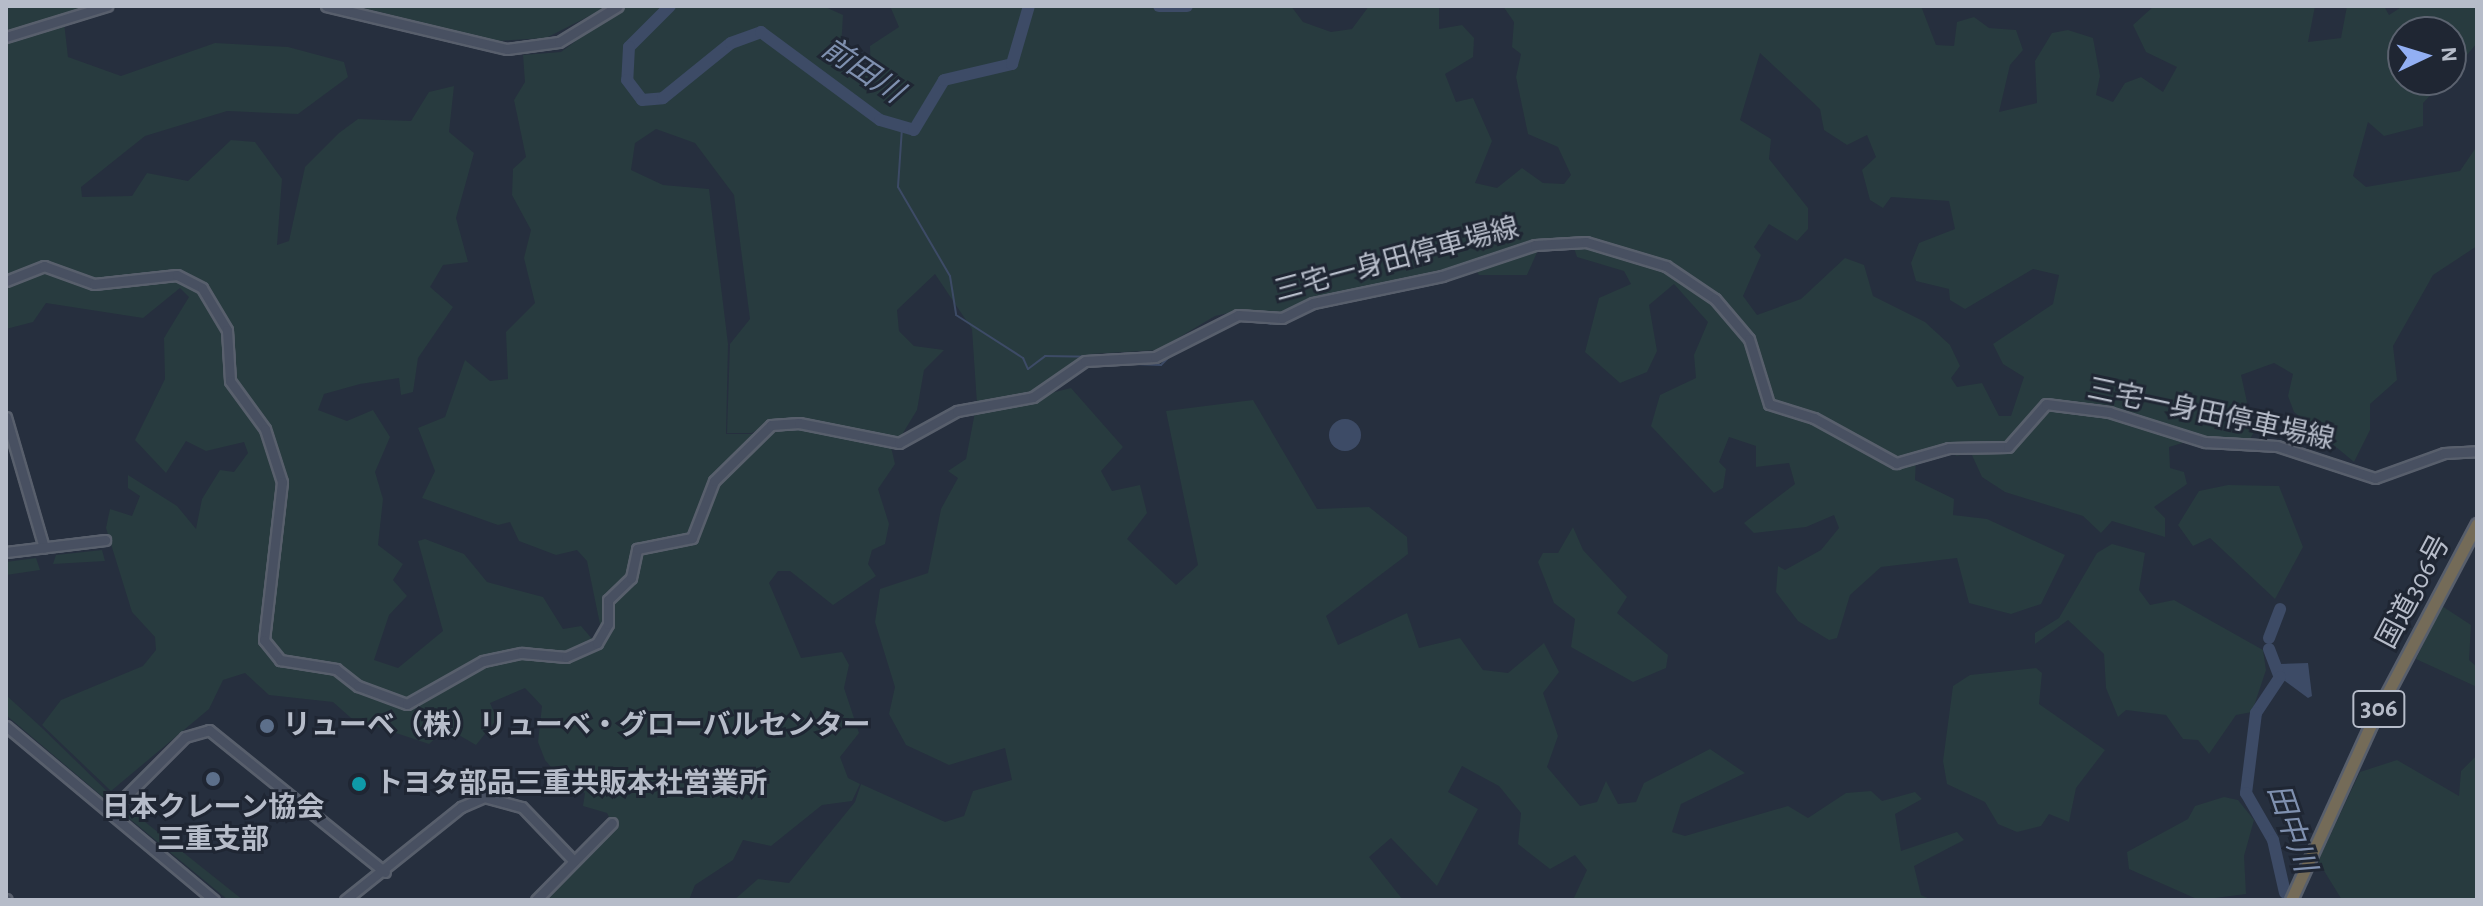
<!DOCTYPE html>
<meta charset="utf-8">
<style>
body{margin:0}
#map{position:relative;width:2483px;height:906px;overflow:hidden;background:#262f3e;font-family:"Alegreya Sans","Noto Sans JP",sans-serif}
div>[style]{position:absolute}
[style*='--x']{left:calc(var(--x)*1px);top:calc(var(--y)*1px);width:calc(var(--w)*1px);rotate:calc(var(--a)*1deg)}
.green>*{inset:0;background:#283b3f}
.water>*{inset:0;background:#3d4b66}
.round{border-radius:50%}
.stream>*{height:2px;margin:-1px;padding:0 1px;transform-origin:1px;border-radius:1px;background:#3d4b66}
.river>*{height:12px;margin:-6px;padding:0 6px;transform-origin:6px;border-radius:6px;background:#3d4b66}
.roads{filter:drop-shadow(2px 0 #585f6c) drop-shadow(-2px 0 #585f6c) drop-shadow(0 2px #585f6c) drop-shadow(0 -2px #585f6c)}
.secondary>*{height:9px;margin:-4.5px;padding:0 4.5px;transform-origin:4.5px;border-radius:4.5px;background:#485061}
.highway>*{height:11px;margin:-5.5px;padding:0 5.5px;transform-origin:5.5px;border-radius:5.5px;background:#746b58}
.dots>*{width:22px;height:22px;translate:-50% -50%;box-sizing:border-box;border:4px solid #1f2633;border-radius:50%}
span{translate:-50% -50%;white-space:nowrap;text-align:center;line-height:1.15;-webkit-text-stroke:6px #1f2633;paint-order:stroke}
.shield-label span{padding:2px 6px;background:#1f2633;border:2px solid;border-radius:6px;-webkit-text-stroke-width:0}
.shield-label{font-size:26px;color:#b6bcc9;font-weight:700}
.street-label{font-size:28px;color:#b6bcc9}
.poi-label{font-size:28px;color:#b6bcc9;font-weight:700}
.left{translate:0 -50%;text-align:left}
.water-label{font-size:30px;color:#7f90af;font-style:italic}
.frame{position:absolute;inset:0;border:8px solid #b6bcc9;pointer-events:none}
.north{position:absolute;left:2387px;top:16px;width:80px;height:80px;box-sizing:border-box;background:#1f2633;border:2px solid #5b626f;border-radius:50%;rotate:86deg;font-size:22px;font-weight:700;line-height:32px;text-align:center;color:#b6bcc9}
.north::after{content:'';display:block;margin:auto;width:28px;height:36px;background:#92aff3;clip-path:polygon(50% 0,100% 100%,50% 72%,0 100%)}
</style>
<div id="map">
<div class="green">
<div style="clip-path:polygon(evenodd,6px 6px,90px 6px,63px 14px,68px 57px,121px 76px,215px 43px,288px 47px,344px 62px,348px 77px,298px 114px,227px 111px,145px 136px,81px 187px,82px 197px,132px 196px,147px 173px,188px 181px,231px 140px,255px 142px,282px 179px,277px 245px,289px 241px,305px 167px,339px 133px,358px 119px,411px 121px,429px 92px,454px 86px,449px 132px,474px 153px,456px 218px,468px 262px,443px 265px,430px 287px,453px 307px,418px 358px,413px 392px,401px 395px,399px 378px,360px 384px,324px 394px,318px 410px,347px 421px,373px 410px,390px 437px,375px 472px,383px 499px,378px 545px,403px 564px,393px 580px,407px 596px,389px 615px,374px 660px,398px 668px,443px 631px,418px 541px,425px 539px,464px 554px,487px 582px,543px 597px,563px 629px,581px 626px,593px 640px,601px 629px,587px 561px,577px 550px,556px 555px,519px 541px,510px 522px,498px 525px,422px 498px,435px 471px,418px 428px,445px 417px,465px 360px,490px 381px,508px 379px,506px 332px,535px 303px,524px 258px,531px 230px,512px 195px,513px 169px,526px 157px,514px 100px,525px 82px,523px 55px,561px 52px,623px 6px,823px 6px,843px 15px,840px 66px,871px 77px,870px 46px,899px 27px,890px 6px,1291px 6px,1303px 22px,1331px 32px,1352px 29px,1369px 6px,1439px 6px,1439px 29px,1462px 25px,1474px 38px,1473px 57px,1445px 74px,1456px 102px,1473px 98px,1492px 141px,1475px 183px,1497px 188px,1522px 168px,1543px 183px,1564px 184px,1571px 175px,1558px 147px,1528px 134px,1516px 77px,1521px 54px,1512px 47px,1514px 22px,1503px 6px,1921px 6px,1936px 45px,1954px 46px,1957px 22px,1974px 17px,1989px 28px,2016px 30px,2023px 50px,2010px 65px,1999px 112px,2037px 103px,2035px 61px,2052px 33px,2068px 30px,2093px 38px,2100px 76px,2096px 95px,2113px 102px,2125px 83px,2141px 77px,2163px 92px,2177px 67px,2146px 52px,2133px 25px,2154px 6px,2315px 6px,2308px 42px,2341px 38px,2347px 6px,2384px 6px,2389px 15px,2403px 6px,2477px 6px,2477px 43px,2451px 74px,2451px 32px,2403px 32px,2403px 80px,2445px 80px,2423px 103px,2423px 126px,2384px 136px,2368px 122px,2353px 176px,2366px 187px,2460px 171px,2477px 146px,2477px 246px,2433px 275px,2393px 346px,2397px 380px,2370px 404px,2370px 430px,2354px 462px,2294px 412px,2288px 396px,2293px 374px,2274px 363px,2241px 375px,2247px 402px,2241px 418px,2254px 432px,2249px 441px,2199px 438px,2169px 447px,2170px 468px,2184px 472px,2187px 484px,2154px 507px,2165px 518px,2165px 537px,2112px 521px,2101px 533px,2083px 516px,2005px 492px,1982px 477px,1971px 453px,1956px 456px,1949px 445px,1916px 458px,1915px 480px,1954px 499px,1953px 515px,1987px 519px,2065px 555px,2041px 604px,2011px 614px,1969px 603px,1957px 558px,1881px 567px,1850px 595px,1837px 638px,1829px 640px,1798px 621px,1776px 592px,1778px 566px,1785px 570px,1821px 550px,1839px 528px,1834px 515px,1806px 527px,1754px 533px,1744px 523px,1795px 484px,1789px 463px,1756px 467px,1756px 446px,1729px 437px,1719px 462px,1726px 469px,1723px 488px,1714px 493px,1651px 426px,1660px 395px,1696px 378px,1694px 355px,1708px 322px,1674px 284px,1649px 305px,1657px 351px,1647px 372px,1620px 383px,1585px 352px,1599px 298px,1631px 284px,1624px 271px,1577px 257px,1571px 239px,1542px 241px,1527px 275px,1479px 275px,1470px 262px,1270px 315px,1242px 310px,1215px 316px,1158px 350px,1091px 354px,1027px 396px,977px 404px,972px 329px,935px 274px,897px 310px,899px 331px,914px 346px,944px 350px,924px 370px,917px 410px,900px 438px,773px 421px,752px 433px,727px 433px,730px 344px,750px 319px,734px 195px,695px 143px,656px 129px,635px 143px,631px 170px,663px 185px,709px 189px,728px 344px,726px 434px,752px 434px,792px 425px,891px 447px,895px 464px,878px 489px,889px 524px,885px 544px,872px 550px,868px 564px,876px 576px,833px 605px,790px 571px,778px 571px,769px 583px,801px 658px,842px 652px,849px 665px,844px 688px,859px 733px,840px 757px,848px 778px,860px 784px,852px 801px,822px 805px,771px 846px,743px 840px,733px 860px,695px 885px,689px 900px,540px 900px,613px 824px,607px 813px,583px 806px,585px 793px,567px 786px,545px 760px,538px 742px,542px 706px,525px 688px,490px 703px,497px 719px,476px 745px,457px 734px,440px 734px,429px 744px,351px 718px,333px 702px,269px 695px,245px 673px,223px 680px,209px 709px,111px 791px,42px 725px,61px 700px,143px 666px,156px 650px,155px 637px,132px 612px,106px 528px,110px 509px,132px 516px,140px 496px,128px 488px,128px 475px,177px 506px,196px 529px,202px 499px,220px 470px,234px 472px,248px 453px,244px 442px,206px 451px,186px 441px,166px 473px,135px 440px,165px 379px,164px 338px,189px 297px,180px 288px,143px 318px,46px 303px,33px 322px,6px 329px,6px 6px,1760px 53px,1820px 109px,1824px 130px,1847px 145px,1867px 135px,1876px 157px,1862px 170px,1870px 200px,1883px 208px,1891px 197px,1949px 201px,1955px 229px,1919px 243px,1911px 263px,1916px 281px,1949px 289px,1950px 300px,1965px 309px,2033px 269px,2059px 275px,2053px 304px,1993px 344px,2003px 364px,2024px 377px,2011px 416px,1999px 416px,1982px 383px,1957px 387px,1951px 378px,1960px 366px,1950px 345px,1925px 322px,1873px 296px,1864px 265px,1845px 258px,1801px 299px,1757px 315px,1743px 296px,1761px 255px,1754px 247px,1769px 224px,1797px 241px,1808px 229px,1808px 208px,1769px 159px,1771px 139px,1740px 120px,1760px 53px)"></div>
<div style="clip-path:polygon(355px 6px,609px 6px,546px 38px,497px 41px)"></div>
<div style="clip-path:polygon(1071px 388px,1123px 447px,1101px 471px,1112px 491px,1140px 485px,1147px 513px,1127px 539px,1176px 585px,1198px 565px,1166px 411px,1253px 400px,1317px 509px,1369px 507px,1407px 537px,1408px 554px,1326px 616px,1338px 645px,1407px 613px,1419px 648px,1460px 638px,1483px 670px,1508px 673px,1544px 643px,1559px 672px,1543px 693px,1558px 736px,1547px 767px,1580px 806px,1597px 802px,1606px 781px,1618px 804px,1636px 802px,1644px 783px,1710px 749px,1745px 773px,1681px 804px,1672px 832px,1685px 836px,1788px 806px,1808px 818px,1846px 793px,1871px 791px,1882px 801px,1915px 792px,1922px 799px,1895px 814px,1901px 851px,1957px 832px,1964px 840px,1914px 866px,1921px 895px,1932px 900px,1573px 900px,1587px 870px,1575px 855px,1550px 869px,1518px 844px,1521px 813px,1499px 786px,1462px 766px,1448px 792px,1478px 809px,1437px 886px,1391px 838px,1369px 857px,1403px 900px,734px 900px,758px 879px,789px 883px,855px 802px,861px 784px,945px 822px,964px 816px,973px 791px,1012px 780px,1005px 748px,949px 765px,906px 745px,889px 714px,895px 687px,875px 622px,880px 589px,928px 573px,941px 509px,958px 478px,948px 471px,966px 459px,975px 412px)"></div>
<div style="clip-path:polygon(2228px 485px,2279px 486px,2303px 547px,2275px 599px,2210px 538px,2193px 546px,2178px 525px,2199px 491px)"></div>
<div style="clip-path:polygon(1573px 527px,1583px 550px,1627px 597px,1617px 613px,1668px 655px,1666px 668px,1633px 682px,1571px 647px,1575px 619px,1554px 603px,1538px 562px,1543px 553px,1558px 553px)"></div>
<div style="clip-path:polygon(2112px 544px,2145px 553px,2139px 590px,2150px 605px,2174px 600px,2263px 650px,2266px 670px,2252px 712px,2236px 715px,2209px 754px,2198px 740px,2183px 739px,2166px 715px,2126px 710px,2118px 717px,2106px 688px,2104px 654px,2068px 620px,2035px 644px,2035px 633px,2059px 618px,2097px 553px)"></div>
<div style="clip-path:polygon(102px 550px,105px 561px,53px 564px,56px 555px)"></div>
<div style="clip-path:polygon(36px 558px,40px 570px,6px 575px,6px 562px)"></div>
<div style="clip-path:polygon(2442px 606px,2471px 625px,2469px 660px,2477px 667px,2477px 687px,2416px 659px)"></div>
<div style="clip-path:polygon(2036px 668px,2042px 673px,2039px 704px,2105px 750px,2076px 788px,2069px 822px,2049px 814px,2041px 826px,2017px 832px,1998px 824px,1985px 802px,1947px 784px,1943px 761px,1953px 686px,1970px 675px)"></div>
<div style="clip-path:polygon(6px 695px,41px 727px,113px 797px,104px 798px,6px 715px)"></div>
<div style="clip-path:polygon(2477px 755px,2477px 900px,2342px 900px,2318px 861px,2360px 772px,2397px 760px,2459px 796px,2461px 771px)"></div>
<div style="clip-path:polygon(2224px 797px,2238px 800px,2254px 820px,2244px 856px,2246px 894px,2199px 900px,2129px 869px,2127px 852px,2188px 819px,2195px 806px)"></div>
<div style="clip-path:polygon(125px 806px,243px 900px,228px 900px,125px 815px)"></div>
</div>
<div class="water">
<div class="round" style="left:1329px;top:419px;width:32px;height:32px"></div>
<div style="clip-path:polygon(2308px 663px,2312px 696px,2308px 698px,2281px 678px,2280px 664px)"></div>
</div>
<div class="stream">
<div style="--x:902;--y:128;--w:59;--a:93.9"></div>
<div style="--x:898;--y:187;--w:103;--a:59.7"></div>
<div style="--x:950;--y:276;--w:39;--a:81"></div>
<div style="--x:956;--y:315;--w:80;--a:32.7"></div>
<div style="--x:1023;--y:358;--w:12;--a:66"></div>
<div style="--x:1028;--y:369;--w:21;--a:-37"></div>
<div style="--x:1045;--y:356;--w:60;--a:1"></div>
<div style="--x:1256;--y:321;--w:15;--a:11"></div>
<div style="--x:1107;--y:363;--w:54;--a:2.1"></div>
<div style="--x:1161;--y:365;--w:20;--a:-45"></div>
</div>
<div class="river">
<div style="--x:670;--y:6;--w:58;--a:135"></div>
<div style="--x:629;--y:47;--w:33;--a:93"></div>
<div style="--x:627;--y:80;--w:25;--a:53"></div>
<div style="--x:642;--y:100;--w:21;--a:-5"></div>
<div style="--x:663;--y:98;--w:87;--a:-39"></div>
<div style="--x:731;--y:43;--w:32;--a:-20"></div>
<div style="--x:761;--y:32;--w:148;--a:36.5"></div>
<div style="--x:880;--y:120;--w:35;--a:16"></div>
<div style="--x:914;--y:130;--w:58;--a:-59"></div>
<div style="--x:944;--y:80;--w:70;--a:-13.2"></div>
<div style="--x:1012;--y:64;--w:60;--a:-73.7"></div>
<div style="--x:1159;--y:6;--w:28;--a:0"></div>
<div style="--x:2269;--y:638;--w:31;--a:-69"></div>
<div style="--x:2269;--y:649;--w:30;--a:69"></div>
<div style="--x:2280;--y:677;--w:43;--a:123.7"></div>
<div style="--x:2256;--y:713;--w:81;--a:97.1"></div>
<div style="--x:2246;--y:793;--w:54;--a:60.1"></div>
<div style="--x:2273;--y:840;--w:54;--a:77.2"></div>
</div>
<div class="roads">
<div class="secondary">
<div style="--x:326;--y:6;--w:186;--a:13.4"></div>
<div style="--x:507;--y:49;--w:52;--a:-7.7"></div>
<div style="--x:559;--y:42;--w:69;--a:-31.4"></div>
<div style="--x:6;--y:37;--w:106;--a:-17.1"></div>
<div style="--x:6;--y:281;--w:41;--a:-21.5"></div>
<div style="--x:44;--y:266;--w:53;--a:19.8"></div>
<div style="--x:94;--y:284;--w:83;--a:-6.2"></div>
<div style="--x:177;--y:275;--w:28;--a:27"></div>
<div style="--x:202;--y:288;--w:49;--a:59.2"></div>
<div style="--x:227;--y:330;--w:51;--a:86.6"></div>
<div style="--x:230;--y:381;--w:59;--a:53.9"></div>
<div style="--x:265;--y:429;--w:56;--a:72.2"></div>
<div style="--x:282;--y:482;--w:159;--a:96.5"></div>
<div style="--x:264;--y:640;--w:26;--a:51"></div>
<div style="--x:280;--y:660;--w:57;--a:9.1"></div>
<div style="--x:336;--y:669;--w:28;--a:38"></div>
<div style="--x:358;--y:686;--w:52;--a:20.2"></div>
<div style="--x:407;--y:704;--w:87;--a:-29.5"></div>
<div style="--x:483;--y:661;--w:40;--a:-12"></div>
<div style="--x:522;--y:653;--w:44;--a:5.2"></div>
<div style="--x:566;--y:657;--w:34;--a:-24"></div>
<div style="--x:597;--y:643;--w:22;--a:-60"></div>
<div style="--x:608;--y:624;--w:24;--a:-90"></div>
<div style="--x:608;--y:600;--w:32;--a:-44"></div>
<div style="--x:631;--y:578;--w:30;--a:-78"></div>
<div style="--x:637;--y:549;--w:56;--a:-11.3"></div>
<div style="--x:692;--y:538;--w:61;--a:-68.9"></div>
<div style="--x:714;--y:481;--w:80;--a:-44.5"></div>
<div style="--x:771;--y:425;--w:28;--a:-4"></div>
<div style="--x:799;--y:423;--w:102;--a:11.3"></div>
<div style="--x:899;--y:443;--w:66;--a:-28.9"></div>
<div style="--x:957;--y:411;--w:77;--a:-10.4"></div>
<div style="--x:1033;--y:397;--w:63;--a:-34.7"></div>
<div style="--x:1085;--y:361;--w:70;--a:-3.3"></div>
<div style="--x:1155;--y:357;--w:93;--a:-26.8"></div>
<div style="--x:1238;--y:315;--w:44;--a:3.9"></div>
<div style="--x:1282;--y:318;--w:34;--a:-26"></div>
<div style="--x:1313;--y:303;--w:132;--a:-11.8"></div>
<div style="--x:1442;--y:276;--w:98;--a:-18.4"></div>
<div style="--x:1535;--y:245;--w:51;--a:-3.4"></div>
<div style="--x:1586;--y:242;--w:84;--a:16.7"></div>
<div style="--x:1666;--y:266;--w:59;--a:34"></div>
<div style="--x:1715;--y:299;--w:52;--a:49.6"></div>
<div style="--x:1749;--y:339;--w:68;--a:72.9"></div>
<div style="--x:1769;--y:404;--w:47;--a:17.3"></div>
<div style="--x:1814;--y:418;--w:94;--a:28.8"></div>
<div style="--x:1896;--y:463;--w:55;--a:-15.8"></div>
<div style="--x:1949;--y:448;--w:59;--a:-1"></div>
<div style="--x:2008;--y:447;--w:57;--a:-48.5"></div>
<div style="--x:2046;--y:404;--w:64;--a:7.2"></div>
<div style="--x:2109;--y:412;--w:101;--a:17.4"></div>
<div style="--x:2205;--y:442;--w:72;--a:3.2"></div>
<div style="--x:2277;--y:446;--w:103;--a:18.1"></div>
<div style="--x:2375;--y:478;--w:73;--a:-19.9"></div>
<div style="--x:2444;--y:453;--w:33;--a:-3"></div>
<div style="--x:6;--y:417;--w:136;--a:73.8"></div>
<div style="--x:6;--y:552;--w:100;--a:-6.9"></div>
<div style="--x:6;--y:726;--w:271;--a:39.9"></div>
<div style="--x:109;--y:813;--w:107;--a:-45"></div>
<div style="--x:185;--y:737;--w:25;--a:-16"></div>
<div style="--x:209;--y:730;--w:226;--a:38.9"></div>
<div style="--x:6;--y:899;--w:1;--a:45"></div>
<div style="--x:345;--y:900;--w:149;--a:-38.7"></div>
<div style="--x:461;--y:807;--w:25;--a:-23"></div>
<div style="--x:484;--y:797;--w:39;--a:15"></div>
<div style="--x:522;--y:807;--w:75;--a:46.1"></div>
<div style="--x:536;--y:900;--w:108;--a:-45.4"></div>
</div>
<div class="highway">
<div style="--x:2291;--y:900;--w:196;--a:-65.5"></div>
<div style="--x:2372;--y:722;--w:224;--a:-62.1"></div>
</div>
</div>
<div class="dots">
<div style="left:267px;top:726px;background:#5c6f8a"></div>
<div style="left:213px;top:779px;background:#5c6f8a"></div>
<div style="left:359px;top:784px;background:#0f9aa8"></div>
</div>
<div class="shield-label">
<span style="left:2379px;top:709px">306</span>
</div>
<div class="street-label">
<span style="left:1397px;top:260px;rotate:-15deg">三宅一身田停車場線</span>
<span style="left:2211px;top:415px;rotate:12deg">三宅一身田停車場線</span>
<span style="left:2414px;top:592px;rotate:-62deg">国道306号</span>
</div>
<div class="poi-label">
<span class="left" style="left:283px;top:726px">リューベ（株）リューベ・グローバルセンター</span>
<span class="left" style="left:375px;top:784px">トヨタ部品三重共販本社営業所</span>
<span style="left:213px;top:824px">日本クレーン協会<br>三重支部</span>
</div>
<div class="water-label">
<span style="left:862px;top:71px;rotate:34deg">前田川</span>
<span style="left:2291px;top:828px;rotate:71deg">田中川</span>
</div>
<div class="frame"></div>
<div class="north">N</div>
</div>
